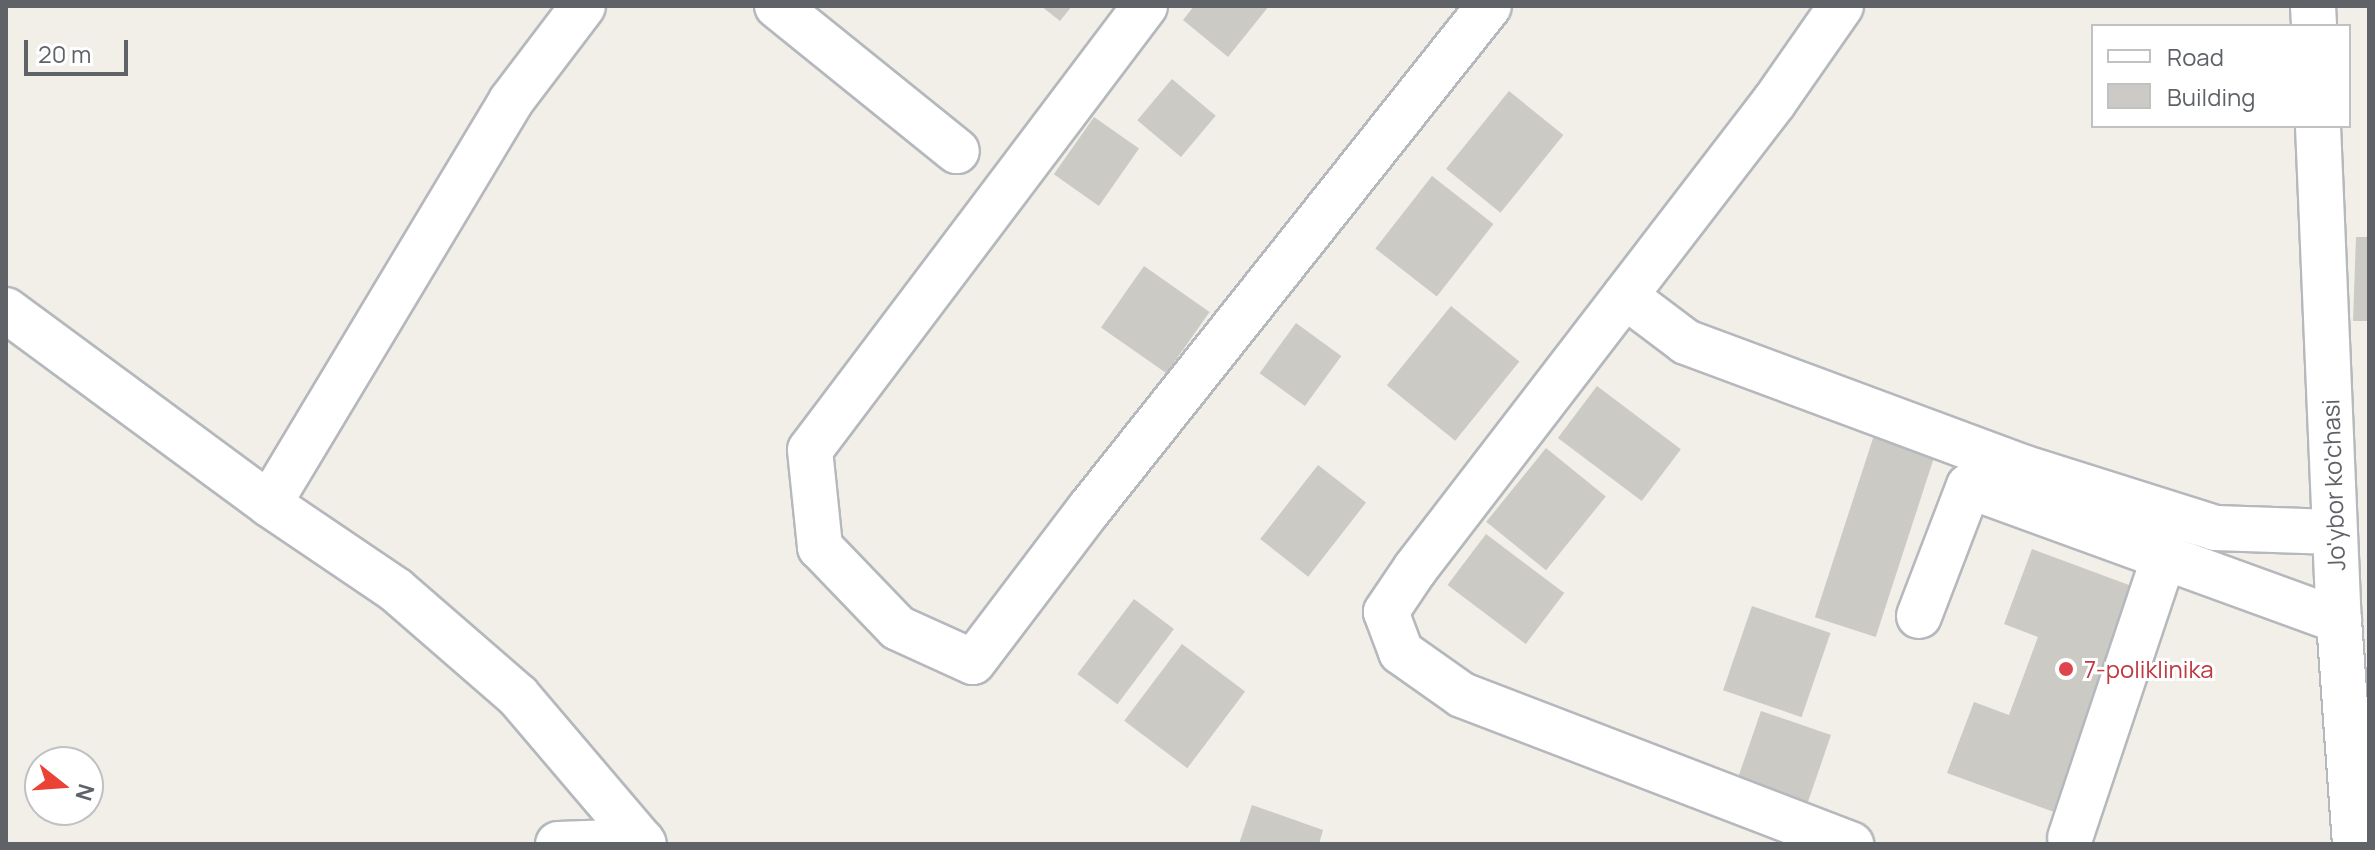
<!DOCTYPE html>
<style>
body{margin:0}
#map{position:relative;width:2375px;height:850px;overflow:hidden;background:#f1efe8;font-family:Manrope,sans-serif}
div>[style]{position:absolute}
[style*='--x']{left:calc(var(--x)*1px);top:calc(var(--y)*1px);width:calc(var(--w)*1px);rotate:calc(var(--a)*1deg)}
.building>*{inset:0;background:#cccac5;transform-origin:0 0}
.roads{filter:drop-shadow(2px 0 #b5b8bc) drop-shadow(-2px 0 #b5b8bc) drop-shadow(0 2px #b5b8bc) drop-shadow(0 -2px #b5b8bc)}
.minor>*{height:44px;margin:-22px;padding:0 22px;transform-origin:22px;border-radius:22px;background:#fff}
.dots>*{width:22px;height:22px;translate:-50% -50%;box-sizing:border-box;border:4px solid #fff;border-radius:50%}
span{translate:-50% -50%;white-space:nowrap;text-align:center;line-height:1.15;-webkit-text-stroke:6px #fff;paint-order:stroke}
.street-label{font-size:24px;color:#5f6368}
.health-label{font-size:24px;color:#be3a42}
.left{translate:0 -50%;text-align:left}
.frame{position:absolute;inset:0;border:8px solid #5f6368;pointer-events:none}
.legend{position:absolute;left:2091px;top:24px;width:260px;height:104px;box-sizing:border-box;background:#fff;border:2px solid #bfc1c3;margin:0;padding:10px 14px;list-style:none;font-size:24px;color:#5f6368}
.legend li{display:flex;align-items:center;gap:16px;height:40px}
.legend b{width:40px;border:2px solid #bfc1c3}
.north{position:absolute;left:24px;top:746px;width:80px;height:80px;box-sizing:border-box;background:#fff;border:2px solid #bfc1c3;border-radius:50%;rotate:107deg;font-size:22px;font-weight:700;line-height:32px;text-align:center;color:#5f6368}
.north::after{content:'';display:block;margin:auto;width:28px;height:36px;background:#ea4335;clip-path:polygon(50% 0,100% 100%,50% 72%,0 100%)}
.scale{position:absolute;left:24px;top:40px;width:104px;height:36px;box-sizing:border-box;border:4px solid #5f6368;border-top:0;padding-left:10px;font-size:24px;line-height:28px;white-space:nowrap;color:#5f6368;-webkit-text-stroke:6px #fff;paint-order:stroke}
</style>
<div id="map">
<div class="building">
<div style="clip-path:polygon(1041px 6px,1072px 6px,1060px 21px)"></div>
<div style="clip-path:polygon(1194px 6px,1269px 6px,1228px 57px,1183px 20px)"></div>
<div style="left:1172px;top:79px;width:57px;height:54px;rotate:40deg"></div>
<div style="left:1509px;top:91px;width:70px;height:100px;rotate:39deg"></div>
<div style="left:1094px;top:117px;width:55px;height:70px;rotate:35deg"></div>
<div style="left:1432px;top:176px;width:78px;height:92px;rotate:38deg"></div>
<div style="clip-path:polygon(2356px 237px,2369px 237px,2369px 321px,2353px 321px)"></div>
<div style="left:1144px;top:266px;width:80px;height:75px;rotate:35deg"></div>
<div style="left:1451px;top:306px;width:88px;height:102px;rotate:39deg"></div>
<div style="left:1296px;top:323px;width:56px;height:62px;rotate:36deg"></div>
<div style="left:1597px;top:386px;width:105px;height:65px;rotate:37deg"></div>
<div style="left:1876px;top:429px;width:64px;height:198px;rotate:18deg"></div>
<div style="left:1546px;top:448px;width:77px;height:95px;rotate:39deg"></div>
<div style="left:1318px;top:465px;width:61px;height:94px;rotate:38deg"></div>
<div style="left:1486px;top:534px;width:98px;height:64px;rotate:37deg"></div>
<div style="clip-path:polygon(2032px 549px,2137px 588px,2054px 812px,1947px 773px,1974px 702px,2009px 715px,2038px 637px,2004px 624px)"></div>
<div style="left:1134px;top:599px;width:50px;height:94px;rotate:37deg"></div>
<div style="left:1752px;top:606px;width:83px;height:89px;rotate:19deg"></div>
<div style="left:1182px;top:644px;width:79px;height:96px;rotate:37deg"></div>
<div style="left:1761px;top:711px;width:74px;height:76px;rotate:19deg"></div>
<div style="clip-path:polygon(1252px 805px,1323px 830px,1319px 844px,1239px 844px)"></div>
</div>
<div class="roads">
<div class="minor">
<div style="--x:777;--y:6;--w:231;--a:38.9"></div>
<div style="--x:1145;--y:6;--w:556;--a:127.03"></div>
<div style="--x:810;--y:450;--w:98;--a:84.1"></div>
<div style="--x:820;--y:547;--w:112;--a:46.1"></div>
<div style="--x:898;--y:628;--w:82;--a:24.4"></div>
<div style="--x:973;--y:662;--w:193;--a:-52.8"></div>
<div style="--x:1090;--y:508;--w:641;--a:-51.52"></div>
<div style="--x:1841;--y:6;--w:117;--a:124.9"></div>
<div style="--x:1774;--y:102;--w:589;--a:127.55"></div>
<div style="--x:1415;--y:569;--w:52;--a:124"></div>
<div style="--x:1386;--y:612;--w:43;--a:69.4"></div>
<div style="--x:1401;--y:652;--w:75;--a:35.2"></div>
<div style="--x:1462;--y:695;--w:417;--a:21"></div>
<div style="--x:2313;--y:6;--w:20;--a:87"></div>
<div style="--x:2318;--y:126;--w:495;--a:87.6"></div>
<div style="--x:2339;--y:621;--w:224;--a:85.9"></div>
<div style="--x:1625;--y:296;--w:76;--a:37"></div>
<div style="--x:1686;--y:342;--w:358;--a:20.4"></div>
<div style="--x:2022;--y:467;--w:202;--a:17.5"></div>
<div style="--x:2215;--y:528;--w:119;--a:1.9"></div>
<div style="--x:6;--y:310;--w:327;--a:36.4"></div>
<div style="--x:269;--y:504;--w:153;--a:34.1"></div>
<div style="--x:396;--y:590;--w:162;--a:41"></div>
<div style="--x:518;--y:696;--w:194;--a:49.6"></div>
<div style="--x:269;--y:504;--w:470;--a:-59"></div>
<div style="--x:511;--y:101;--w:119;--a:-52.8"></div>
<div style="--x:1919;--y:616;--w:139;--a:-69"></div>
<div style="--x:1969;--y:486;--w:394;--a:20"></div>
<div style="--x:2070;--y:838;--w:293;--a:-71.5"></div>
<div style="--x:558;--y:844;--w:84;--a:-2"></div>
</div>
</div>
<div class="dots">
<div style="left:2066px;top:669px;background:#e0444e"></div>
</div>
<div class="street-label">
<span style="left:2333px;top:485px;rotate:-92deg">Jo'ybor ko'chasi</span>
</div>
<div class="health-label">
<span class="left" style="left:2084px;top:669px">7-poliklinika</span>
</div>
<div class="frame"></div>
<ul class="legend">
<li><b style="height:10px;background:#fff"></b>Road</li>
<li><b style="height:22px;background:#cccac5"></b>Building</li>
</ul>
<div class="north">N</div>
<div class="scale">20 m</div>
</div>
